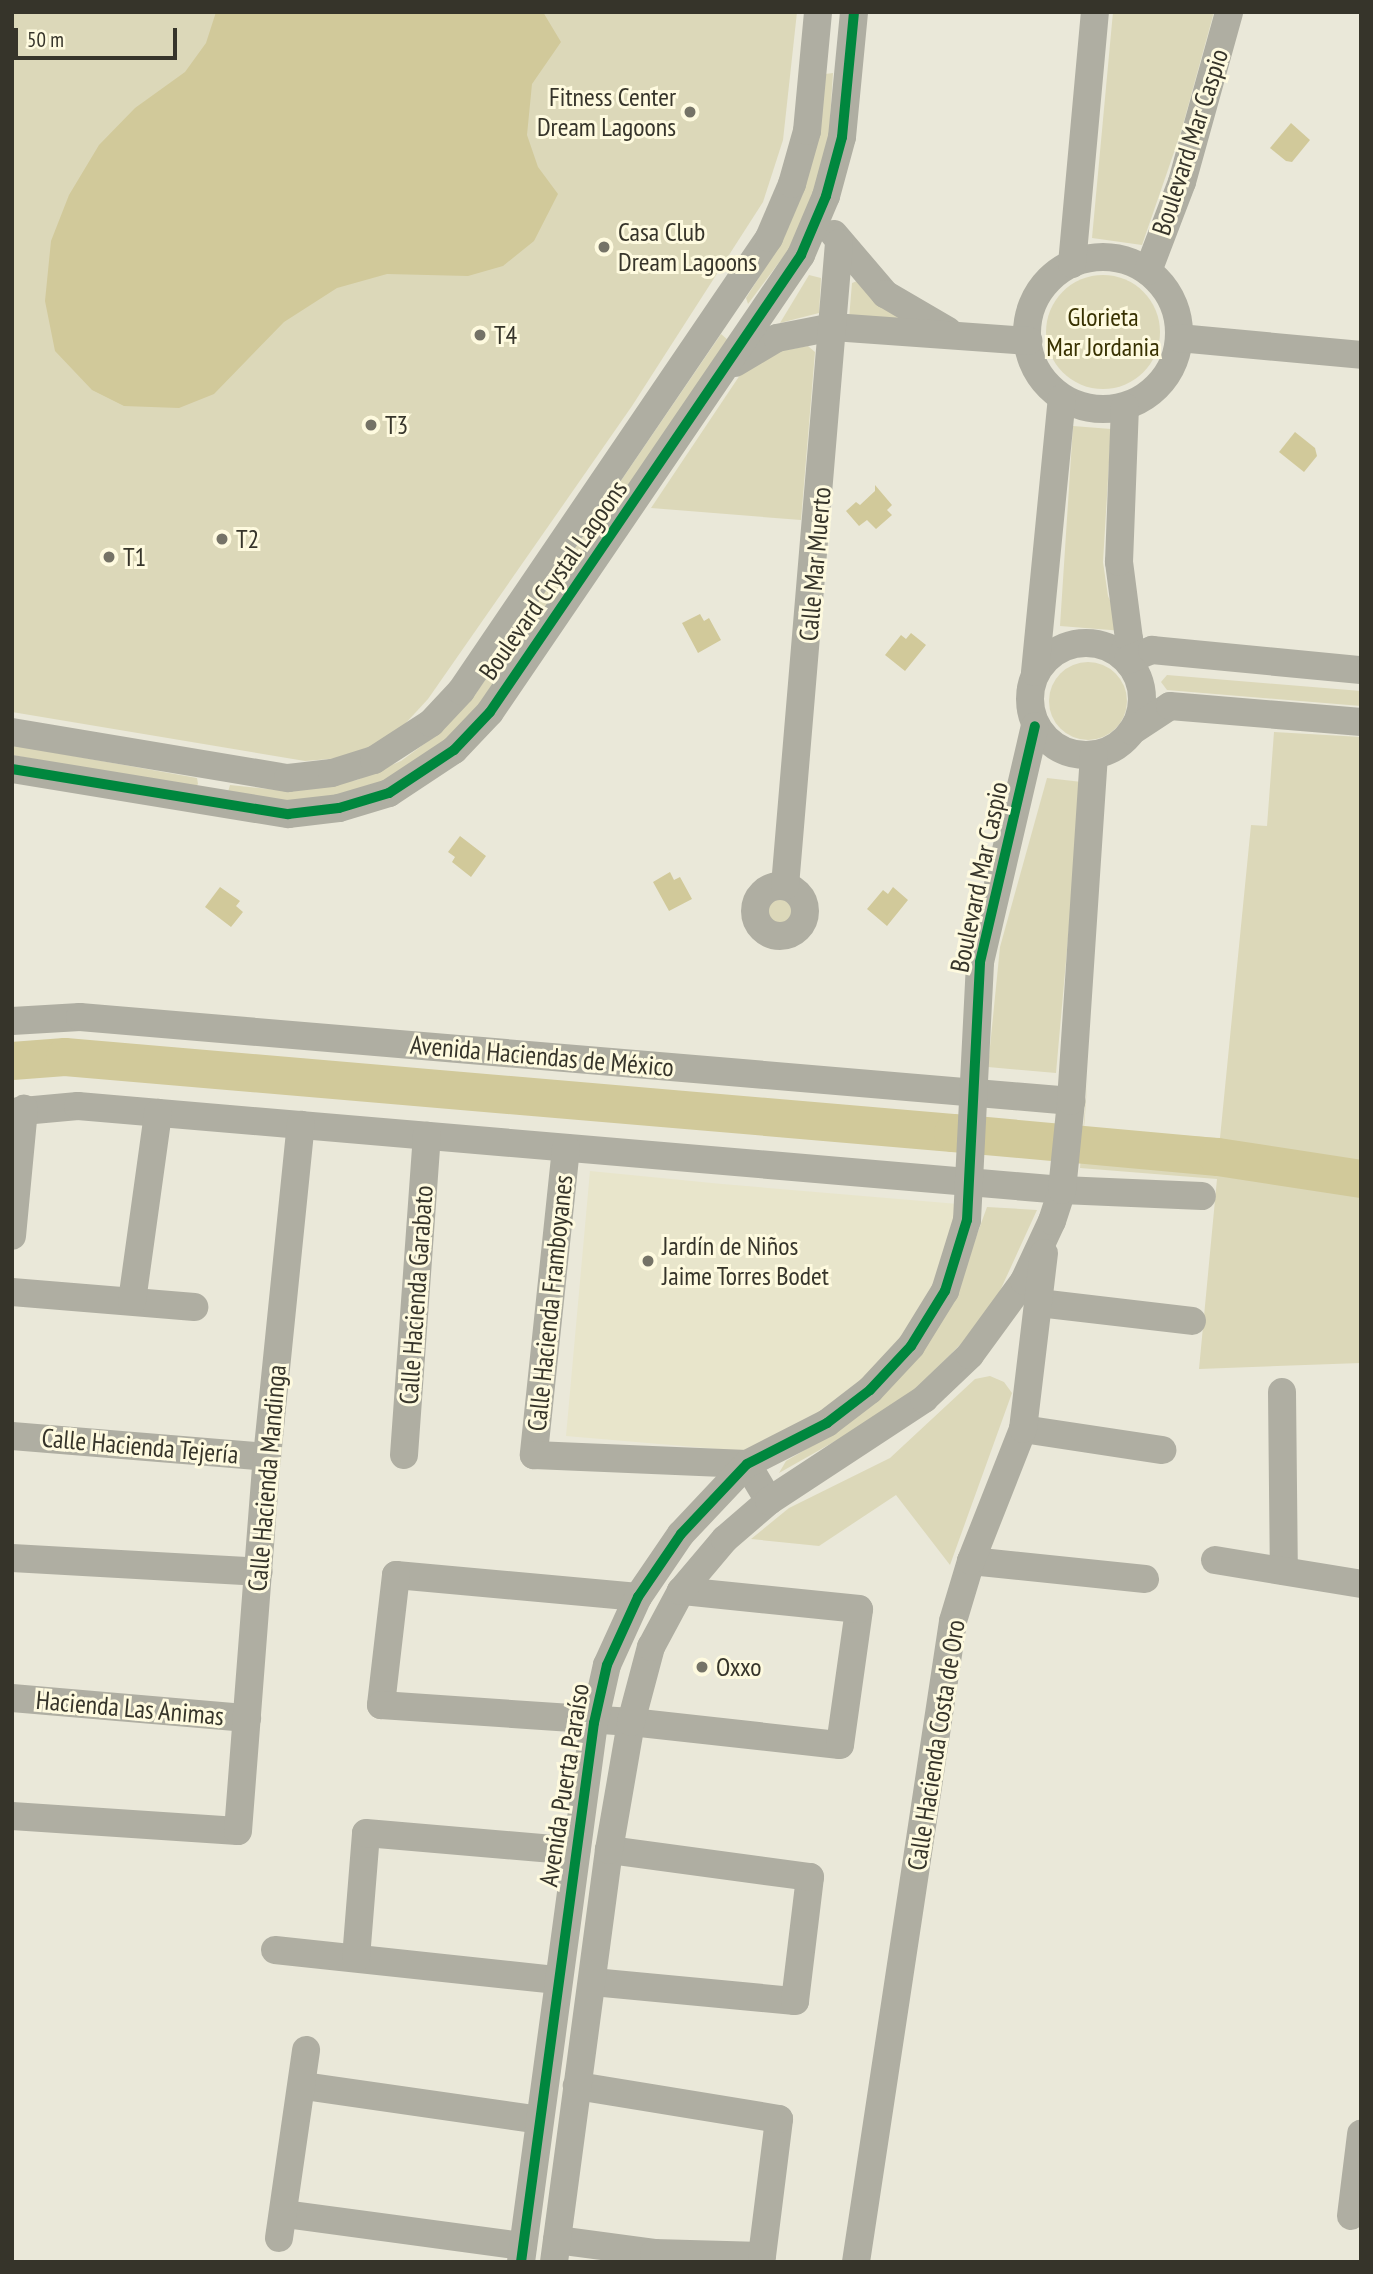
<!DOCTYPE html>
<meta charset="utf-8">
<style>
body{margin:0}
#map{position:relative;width:1373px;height:2274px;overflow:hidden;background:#eae8d9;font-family:"PT Sans Narrow",sans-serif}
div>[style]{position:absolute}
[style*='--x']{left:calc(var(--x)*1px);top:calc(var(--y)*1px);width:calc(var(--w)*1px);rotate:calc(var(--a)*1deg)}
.built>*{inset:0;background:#e8e5cb}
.green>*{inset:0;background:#dcd8b9}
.round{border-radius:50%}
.water>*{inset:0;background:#d1c99a}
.river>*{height:38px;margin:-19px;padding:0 19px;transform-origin:19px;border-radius:19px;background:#d1c99a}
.minor>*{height:28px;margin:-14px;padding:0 14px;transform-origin:14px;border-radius:14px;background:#afaea2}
.minor>.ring{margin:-14px;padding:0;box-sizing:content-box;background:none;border:28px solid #afaea2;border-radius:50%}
.cycleway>*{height:10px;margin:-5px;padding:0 5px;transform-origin:5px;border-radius:5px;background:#00873e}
.dots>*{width:19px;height:19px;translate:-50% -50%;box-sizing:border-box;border:4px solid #fefadf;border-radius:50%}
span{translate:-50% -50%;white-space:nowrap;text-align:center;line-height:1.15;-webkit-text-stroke:6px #fefadf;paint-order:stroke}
.poi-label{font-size:26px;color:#36342a}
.right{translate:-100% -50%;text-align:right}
.left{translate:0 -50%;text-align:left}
.street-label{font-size:26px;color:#36342a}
.park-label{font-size:26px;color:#383100}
.frame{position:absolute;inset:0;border:14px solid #36342a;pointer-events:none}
.scale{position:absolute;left:14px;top:28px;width:163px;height:32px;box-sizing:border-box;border:4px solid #36342a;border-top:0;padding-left:9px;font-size:21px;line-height:24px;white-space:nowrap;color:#36342a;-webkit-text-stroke:5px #fefadf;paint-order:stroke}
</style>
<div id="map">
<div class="built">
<div style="clip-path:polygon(590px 1171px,722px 1184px,958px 1204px,942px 1273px,910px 1332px,873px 1370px,824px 1409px,753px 1452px,566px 1436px)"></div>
</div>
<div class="green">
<div style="clip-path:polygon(12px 12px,797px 12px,783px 140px,763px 202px,632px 406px,428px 699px,404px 725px,374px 745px,341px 758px,305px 761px,12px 712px)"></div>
<div style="clip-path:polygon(1113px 12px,1214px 12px,1181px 132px,1142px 245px,1092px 238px)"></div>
<div style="clip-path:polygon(833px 73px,829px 135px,814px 192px,789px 249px,748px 304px,746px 298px,780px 244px,804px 189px,825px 74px)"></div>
<div style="clip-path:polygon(809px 275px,821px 278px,819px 313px,780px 323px)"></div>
<div class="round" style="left:1046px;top:275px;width:114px;height:114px"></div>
<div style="clip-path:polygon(857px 281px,906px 318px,849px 319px,852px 283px)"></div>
<div style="clip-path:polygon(721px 334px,728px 340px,479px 704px,446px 741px,384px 781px,337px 796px,287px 801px,228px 792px,230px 785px,287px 791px,357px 780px,401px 761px,439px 733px,472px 699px)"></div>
<div style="clip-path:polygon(808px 346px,815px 352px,801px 520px,651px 508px,740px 375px,780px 351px)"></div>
<div style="clip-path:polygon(1073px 426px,1111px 429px,1103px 562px,1108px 596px,1123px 631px,1060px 626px)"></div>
<div class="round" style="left:1049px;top:662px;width:78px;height:78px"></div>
<div style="clip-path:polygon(1167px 675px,1361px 691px,1361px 706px,1167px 690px,1161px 682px)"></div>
<div style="clip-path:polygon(1274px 732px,1361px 737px,1361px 1363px,1199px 1369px,1217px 1179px,1080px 1168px,1088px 1072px,1084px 1129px,1220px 1138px,1251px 825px,1267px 826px)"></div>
<div style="clip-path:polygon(12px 745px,197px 778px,198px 784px,195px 788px,12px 755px)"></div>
<div style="clip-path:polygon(1047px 778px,1082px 782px,1056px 1073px,988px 1067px,1000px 947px)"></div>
<div class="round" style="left:764px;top:896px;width:30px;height:30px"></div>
<div style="clip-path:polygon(987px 1207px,1037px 1210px,999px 1293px,963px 1342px,899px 1405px,779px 1473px,786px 1461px,815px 1444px,971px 1251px)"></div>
<div style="clip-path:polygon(990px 1376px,1004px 1382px,1012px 1393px,950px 1565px,896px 1495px,819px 1546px,751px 1539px,789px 1508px,890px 1458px,975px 1379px)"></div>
</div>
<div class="water">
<div style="clip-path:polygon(216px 12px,543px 12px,561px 42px,532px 84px,527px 135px,538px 167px,558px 194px,534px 241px,503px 266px,468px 276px,387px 274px,337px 288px,284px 322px,214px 394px,179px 408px,124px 406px,92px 390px,55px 351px,45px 301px,51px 241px,69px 195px,99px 145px,135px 108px,185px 72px,206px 43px)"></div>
<div style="clip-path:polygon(1291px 123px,1310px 140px,1292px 162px,1286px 161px,1270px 148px)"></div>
<div style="clip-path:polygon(1295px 432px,1315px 448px,1317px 456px,1304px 472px,1279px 452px)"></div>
<div style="clip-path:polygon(875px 485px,892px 505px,887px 510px,892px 515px,876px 529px,867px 520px,859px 526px,846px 511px,856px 502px,860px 505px,875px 491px)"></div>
<div style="clip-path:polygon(700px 614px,704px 621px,709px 618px,721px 640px,698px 653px,682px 623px)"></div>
<div style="clip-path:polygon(911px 633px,926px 645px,905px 671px,885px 655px,901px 635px,906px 639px)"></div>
<div style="clip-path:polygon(460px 836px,486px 856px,471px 877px,452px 862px,455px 857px,448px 852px)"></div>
<div style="clip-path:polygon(670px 872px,674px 880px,680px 877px,692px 899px,669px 911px,653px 882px)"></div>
<div style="clip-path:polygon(220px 887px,240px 901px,236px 906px,243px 912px,231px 927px,205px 907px)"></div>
<div style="clip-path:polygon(893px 887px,908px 900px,887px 926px,867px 909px,883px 890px,888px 894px)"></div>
</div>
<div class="river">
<div style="--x:12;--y:1061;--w:53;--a:-4.3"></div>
<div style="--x:65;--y:1057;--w:891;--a:4.89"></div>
<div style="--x:953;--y:1133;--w:266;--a:5.2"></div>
<div style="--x:1218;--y:1157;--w:145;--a:8.7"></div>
</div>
<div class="minor">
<div style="--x:834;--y:234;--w:79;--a:49.6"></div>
<div style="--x:885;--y:294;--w:73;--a:30.4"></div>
<div class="ring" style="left:1027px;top:257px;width:124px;height:124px"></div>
<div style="--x:1072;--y:264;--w:253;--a:-84.8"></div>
<div style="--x:1148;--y:271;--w:95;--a:-69.1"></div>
<div style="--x:1182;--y:182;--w:176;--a:-74.5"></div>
<div style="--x:1179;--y:338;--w:183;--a:5.3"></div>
<div style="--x:735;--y:363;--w:49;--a:-30.8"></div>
<div style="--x:777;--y:338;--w:57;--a:-11.1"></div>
<div style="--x:833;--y:327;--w:196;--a:4.1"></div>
<div class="ring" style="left:1030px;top:643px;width:84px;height:84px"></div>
<div style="--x:1123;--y:655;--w:17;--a:-69"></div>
<div style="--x:1129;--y:639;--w:78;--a:-97.4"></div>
<div style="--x:1119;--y:562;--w:155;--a:-87.8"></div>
<div style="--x:1128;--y:660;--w:26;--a:-23"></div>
<div style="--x:1152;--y:650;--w:210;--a:5.5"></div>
<div style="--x:1035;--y:672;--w:275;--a:-84.4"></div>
<div style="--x:1132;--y:731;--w:45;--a:-33.3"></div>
<div style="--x:1170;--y:706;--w:192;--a:4.8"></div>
<div style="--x:12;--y:732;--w:280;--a:9.5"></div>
<div style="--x:288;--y:778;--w:44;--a:-6.5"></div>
<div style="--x:332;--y:773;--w:44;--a:-17.2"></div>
<div style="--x:374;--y:760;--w:68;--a:-33"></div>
<div style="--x:431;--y:723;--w:44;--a:-46.8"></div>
<div style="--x:461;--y:691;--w:548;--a:-55.79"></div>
<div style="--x:769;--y:238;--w:59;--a:-66.9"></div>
<div style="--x:792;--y:184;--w:55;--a:-74.2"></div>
<div style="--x:807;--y:131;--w:120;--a:-84.7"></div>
<div style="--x:12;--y:769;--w:280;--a:9.3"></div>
<div style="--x:288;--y:814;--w:51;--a:-6.7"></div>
<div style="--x:339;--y:808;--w:52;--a:-16.7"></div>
<div style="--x:389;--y:793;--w:78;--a:-33.5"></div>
<div style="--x:454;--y:750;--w:52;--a:-46.5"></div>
<div style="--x:490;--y:712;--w:553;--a:-55.76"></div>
<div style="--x:801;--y:255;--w:64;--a:-67"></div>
<div style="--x:826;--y:196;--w:61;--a:-74.8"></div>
<div style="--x:842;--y:137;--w:126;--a:-84.5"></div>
<div class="ring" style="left:755px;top:886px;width:22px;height:22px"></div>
<div style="--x:785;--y:886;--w:645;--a:-85.2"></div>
<div style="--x:12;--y:1021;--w:68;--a:-3.4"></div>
<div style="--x:80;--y:1017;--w:995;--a:4.84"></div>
<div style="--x:12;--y:1112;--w:66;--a:-5.2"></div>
<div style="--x:78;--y:1106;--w:988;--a:4.88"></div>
<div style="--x:1062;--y:1190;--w:140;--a:2.5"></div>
<div style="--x:566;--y:1148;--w:309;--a:96"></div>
<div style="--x:534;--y:1455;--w:213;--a:2.4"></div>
<div style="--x:747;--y:1464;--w:43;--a:59.3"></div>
<div style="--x:12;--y:1236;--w:128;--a:-84.6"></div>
<div style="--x:12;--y:1292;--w:183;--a:4.7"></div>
<div style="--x:132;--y:1301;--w:190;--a:-82.1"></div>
<div style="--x:1039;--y:1303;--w:154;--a:6.7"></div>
<div style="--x:1282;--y:1392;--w:179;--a:89.4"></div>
<div style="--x:1023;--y:1429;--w:141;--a:8.6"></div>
<div style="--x:12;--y:1436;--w:256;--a:4.7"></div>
<div style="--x:404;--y:1455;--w:320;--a:-85.9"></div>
<div style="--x:12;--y:1558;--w:247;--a:3.2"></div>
<div style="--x:1215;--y:1560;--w:148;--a:9.3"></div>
<div style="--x:971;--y:1561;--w:175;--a:5.9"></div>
<div style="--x:638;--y:1597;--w:243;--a:-174.8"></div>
<div style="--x:396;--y:1575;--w:131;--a:96.6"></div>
<div style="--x:381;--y:1705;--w:251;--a:3.9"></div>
<div style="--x:631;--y:1722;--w:210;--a:6.3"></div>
<div style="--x:840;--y:1745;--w:137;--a:-82"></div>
<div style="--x:859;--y:1609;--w:179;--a:-174.2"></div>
<div style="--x:12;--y:1698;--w:236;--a:4.9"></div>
<div style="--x:12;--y:1816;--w:226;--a:3.8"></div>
<div style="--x:238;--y:1831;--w:375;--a:-85.6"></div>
<div style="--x:267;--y:1457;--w:334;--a:-84.2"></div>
<div style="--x:275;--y:1950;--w:284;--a:6.1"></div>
<div style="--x:356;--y:1958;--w:125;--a:-85.4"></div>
<div style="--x:366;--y:1833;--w:211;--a:4.9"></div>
<div style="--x:593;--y:1982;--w:203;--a:5.4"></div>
<div style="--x:795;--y:2001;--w:125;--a:-83.1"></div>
<div style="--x:810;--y:1877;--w:203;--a:-172.3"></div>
<div style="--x:304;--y:2086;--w:238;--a:8.2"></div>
<div style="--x:285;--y:2214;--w:240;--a:7.7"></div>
<div style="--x:1351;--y:2216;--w:83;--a:-83"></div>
<div style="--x:279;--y:2238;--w:190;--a:-81.8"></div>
<div style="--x:557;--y:2240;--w:98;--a:7.6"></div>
<div style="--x:654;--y:2253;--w:108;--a:1.6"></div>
<div style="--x:762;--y:2256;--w:138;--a:-82.9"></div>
<div style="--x:779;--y:2119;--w:205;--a:-170.7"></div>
<div style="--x:521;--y:2262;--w:544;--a:-82.29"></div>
<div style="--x:594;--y:1723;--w:59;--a:-77.4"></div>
<div style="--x:607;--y:1665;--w:75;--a:-65.5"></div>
<div style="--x:638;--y:1597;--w:76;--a:-55.7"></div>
<div style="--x:681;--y:1534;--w:96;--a:-46.7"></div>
<div style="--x:747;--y:1464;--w:90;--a:-27.1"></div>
<div style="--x:827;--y:1423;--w:54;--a:-37.5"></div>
<div style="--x:870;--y:1390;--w:60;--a:-47"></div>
<div style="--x:911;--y:1346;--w:65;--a:-58.3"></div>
<div style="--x:945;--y:1291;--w:74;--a:-72.8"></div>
<div style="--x:967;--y:1220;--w:258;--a:-87.1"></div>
<div style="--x:980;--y:962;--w:242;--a:-76.9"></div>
<div style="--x:554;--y:2262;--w:416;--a:-82.4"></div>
<div style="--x:609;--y:1850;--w:130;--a:-80.2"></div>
<div style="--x:631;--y:1722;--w:78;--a:-75.1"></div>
<div style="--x:651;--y:1647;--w:64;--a:-61.8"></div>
<div style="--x:681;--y:1591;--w:68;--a:-49.8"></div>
<div style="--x:725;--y:1539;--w:58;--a:-40.8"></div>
<div style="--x:769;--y:1501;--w:186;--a:-33.3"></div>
<div style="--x:924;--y:1399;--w:64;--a:-43.7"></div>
<div style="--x:970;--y:1355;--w:92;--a:-53.9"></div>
<div style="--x:1024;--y:1281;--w:66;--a:-65"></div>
<div style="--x:1052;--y:1221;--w:33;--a:-72"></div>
<div style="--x:1062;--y:1190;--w:89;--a:-84.2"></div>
<div style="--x:1071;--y:1101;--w:347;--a:-86.2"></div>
<div style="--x:856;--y:2262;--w:648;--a:-81.39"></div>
<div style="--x:953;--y:1621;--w:63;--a:-73.3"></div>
<div style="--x:971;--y:1561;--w:142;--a:-68.5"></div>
<div style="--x:1023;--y:1429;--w:177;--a:-83.2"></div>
</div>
<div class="cycleway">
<div style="--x:12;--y:769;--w:280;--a:9.3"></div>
<div style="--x:288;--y:814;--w:51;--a:-6.7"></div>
<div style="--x:339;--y:808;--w:52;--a:-16.7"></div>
<div style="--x:389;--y:793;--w:78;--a:-33.5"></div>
<div style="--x:454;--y:750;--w:52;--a:-46.5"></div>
<div style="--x:490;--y:712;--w:553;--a:-55.76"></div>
<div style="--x:801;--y:255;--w:64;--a:-67"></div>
<div style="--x:826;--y:196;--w:61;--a:-74.8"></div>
<div style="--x:842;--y:137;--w:126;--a:-84.5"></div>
<div style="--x:521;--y:2262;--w:544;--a:-82.29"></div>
<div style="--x:594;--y:1723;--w:59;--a:-77.4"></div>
<div style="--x:607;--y:1665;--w:75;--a:-65.5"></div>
<div style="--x:638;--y:1597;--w:76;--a:-55.7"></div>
<div style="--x:681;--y:1534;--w:96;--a:-46.7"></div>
<div style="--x:747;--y:1464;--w:90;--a:-27.1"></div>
<div style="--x:827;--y:1423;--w:54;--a:-37.5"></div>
<div style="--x:870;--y:1390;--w:60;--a:-47"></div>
<div style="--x:911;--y:1346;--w:65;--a:-58.3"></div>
<div style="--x:945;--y:1291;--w:74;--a:-72.8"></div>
<div style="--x:967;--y:1220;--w:258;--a:-87.1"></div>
<div style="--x:980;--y:962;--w:242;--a:-76.9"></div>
</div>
<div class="dots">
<div style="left:690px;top:112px;background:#757367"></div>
<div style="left:604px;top:247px;background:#757367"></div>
<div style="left:480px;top:335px;background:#757367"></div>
<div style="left:371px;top:425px;background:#757367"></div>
<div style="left:222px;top:539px;background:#757367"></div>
<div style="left:109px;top:557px;background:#757367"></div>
<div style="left:648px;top:1261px;background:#757367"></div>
<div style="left:702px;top:1667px;background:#757367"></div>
</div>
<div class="poi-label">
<span class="right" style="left:676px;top:112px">Fitness Center<br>Dream Lagoons</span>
<span class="left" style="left:618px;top:247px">Casa Club<br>Dream Lagoons</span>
<span class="left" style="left:494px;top:335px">T4</span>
<span class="left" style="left:385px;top:425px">T3</span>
<span class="left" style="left:236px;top:539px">T2</span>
<span class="left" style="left:123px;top:557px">T1</span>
<span class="left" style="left:662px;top:1261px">Jardín de Niños<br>Jaime Torres Bodet</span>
<span class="left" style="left:716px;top:1667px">Oxxo</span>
</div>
<div class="street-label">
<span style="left:1190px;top:142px;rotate:-72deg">Boulevard Mar Caspio</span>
<span style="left:815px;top:564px;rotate:-85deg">Calle Mar Muerto</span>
<span style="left:553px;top:580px;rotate:-55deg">Boulevard Crystal Lagoons</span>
<span style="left:979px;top:877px;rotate:-78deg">Boulevard Mar Caspio</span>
<span style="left:542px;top:1056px;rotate:5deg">Avenida Haciendas de México</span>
<span style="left:416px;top:1295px;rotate:-86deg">Calle Hacienda Garabato</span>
<span style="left:550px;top:1303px;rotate:-84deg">Calle Hacienda Framboyanes</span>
<span style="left:140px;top:1446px;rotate:5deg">Calle Hacienda Tejería</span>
<span style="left:267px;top:1478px;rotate:-85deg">Calle Hacienda Mandinga</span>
<span style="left:130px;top:1708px;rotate:5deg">Hacienda Las Animas</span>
<span style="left:936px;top:1745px;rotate:-81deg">Calle Hacienda Costa de Oro</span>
<span style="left:564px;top:1785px;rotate:-81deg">Avenida Puerta Paraíso</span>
</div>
<div class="park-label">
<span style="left:1103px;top:332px">Glorieta<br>Mar Jordania</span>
</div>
<div class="frame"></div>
<div class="scale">50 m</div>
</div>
